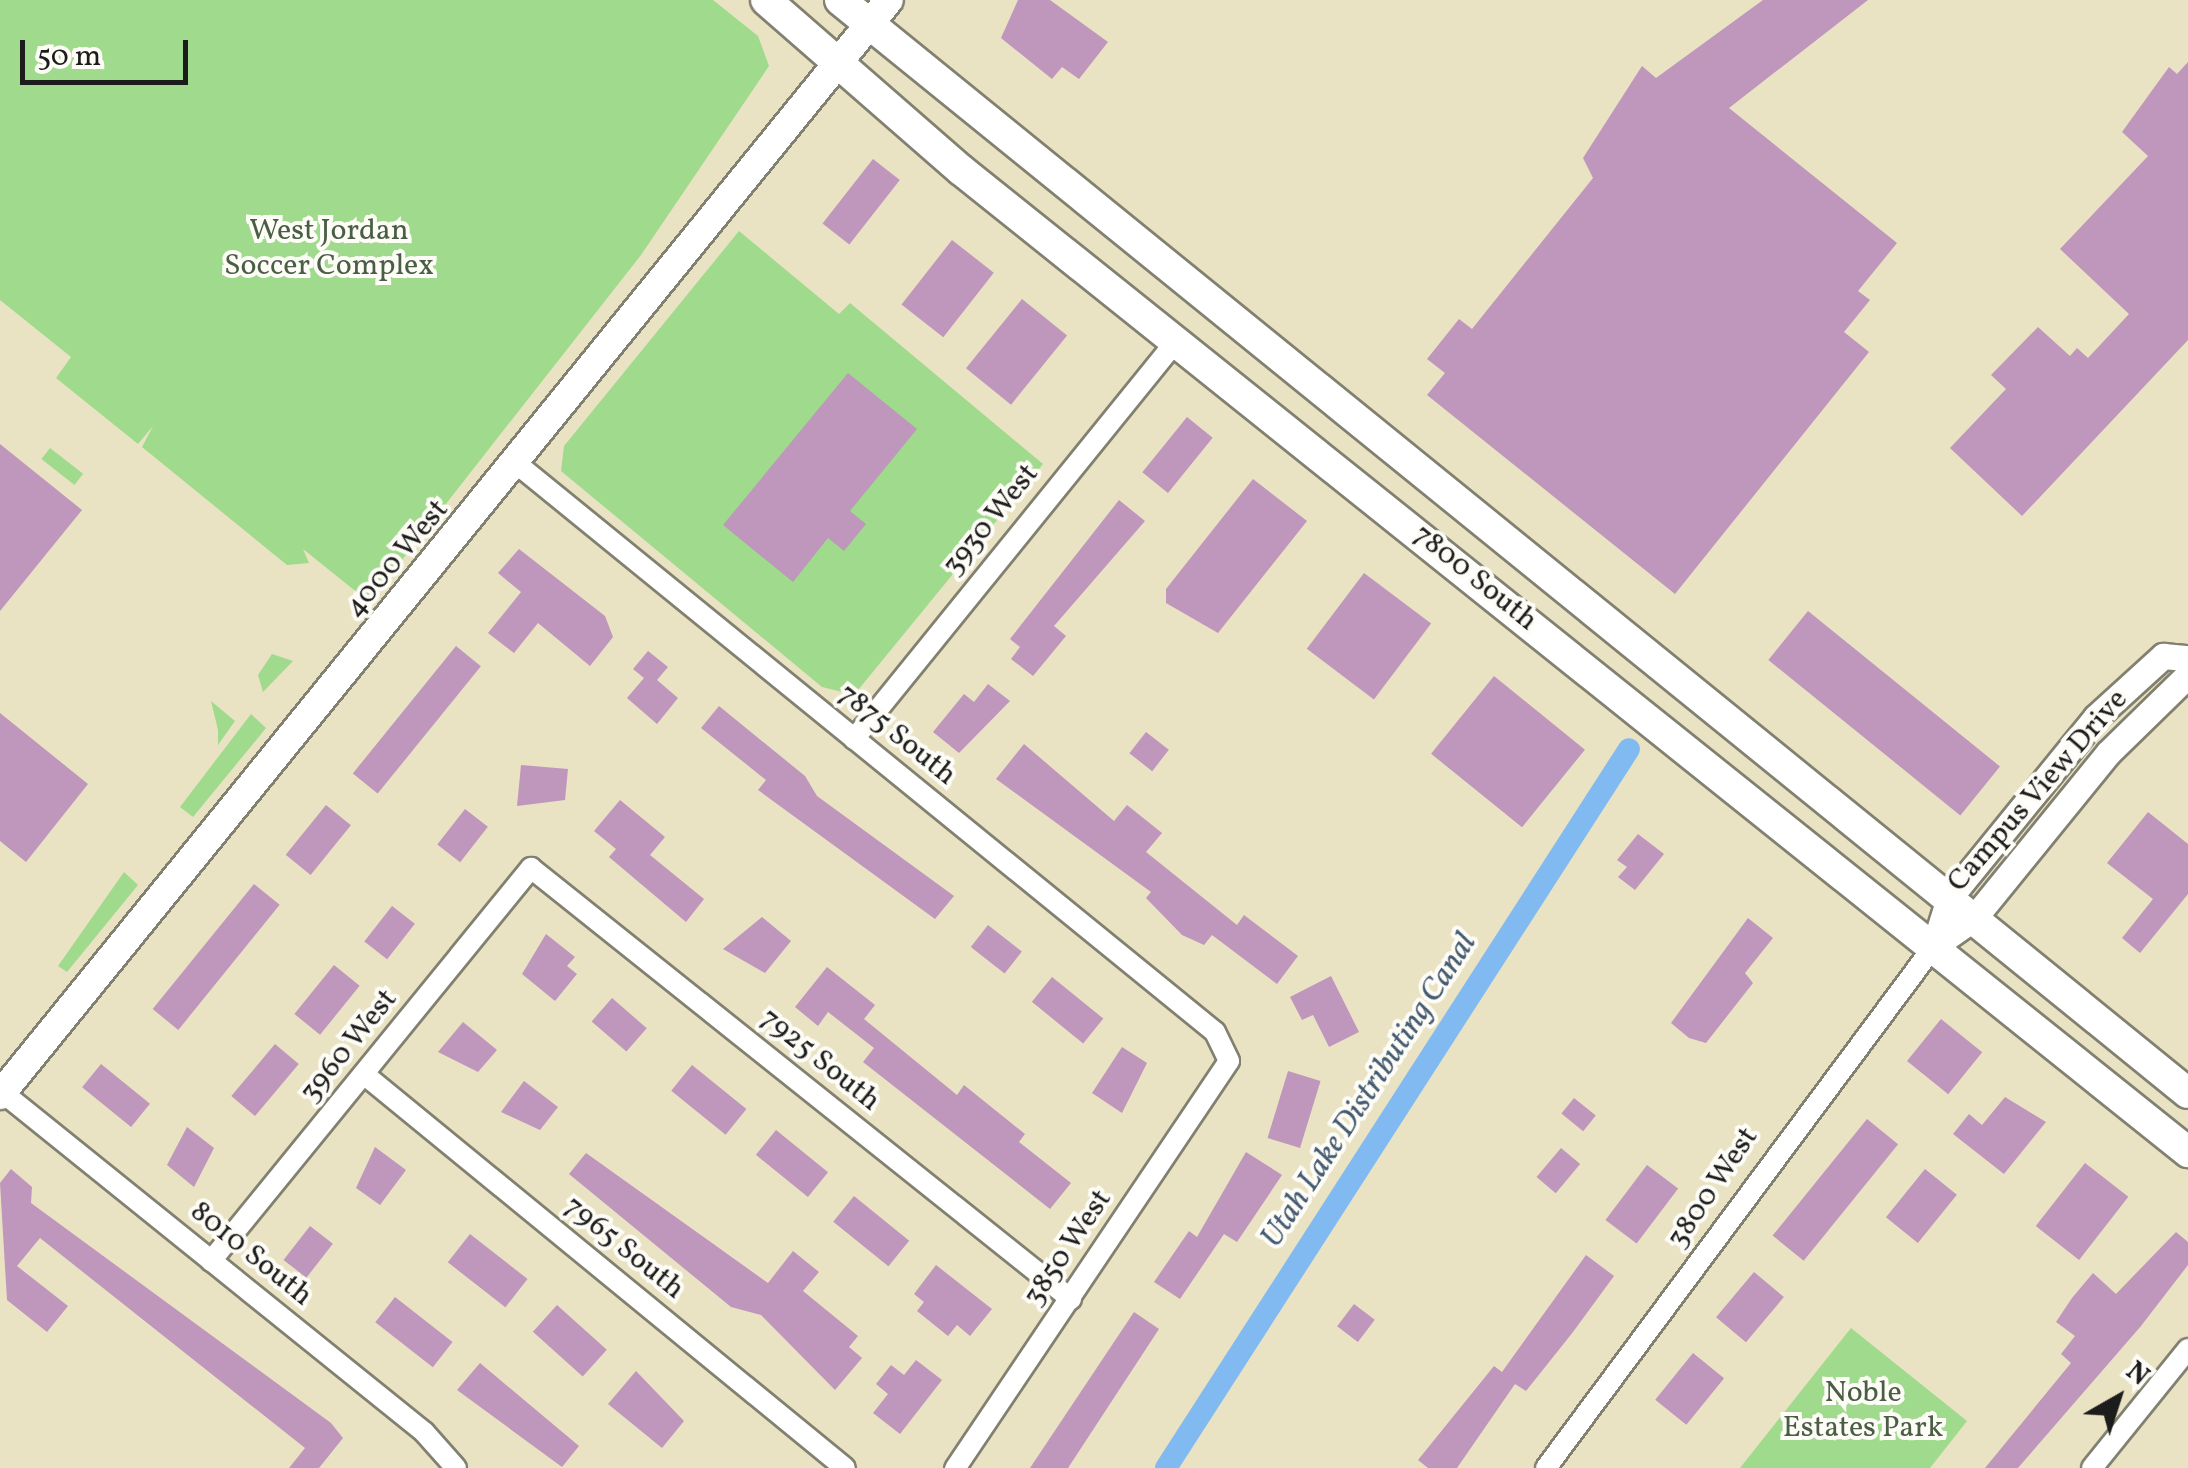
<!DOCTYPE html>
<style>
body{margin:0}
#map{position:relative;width:2188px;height:1468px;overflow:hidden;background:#e9e3c3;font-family:Vollkorn,serif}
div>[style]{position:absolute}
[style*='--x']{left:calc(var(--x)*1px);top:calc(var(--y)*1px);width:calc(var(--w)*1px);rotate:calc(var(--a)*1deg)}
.green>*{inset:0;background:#a0da8d;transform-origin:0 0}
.canal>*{height:22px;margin:-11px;padding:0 11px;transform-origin:11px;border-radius:11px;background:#81b9f1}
.building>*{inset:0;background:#bf96bc;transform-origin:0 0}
.roads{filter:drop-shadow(2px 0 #828070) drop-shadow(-2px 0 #828070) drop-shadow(0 2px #828070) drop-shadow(0 -2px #828070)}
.minor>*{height:20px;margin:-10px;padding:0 10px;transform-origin:10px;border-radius:10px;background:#fff}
.tertiary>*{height:25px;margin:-12.5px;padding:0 12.5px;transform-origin:12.5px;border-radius:12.5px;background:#fff}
.secondary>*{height:28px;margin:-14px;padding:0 14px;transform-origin:14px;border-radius:14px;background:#fff}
.primary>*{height:30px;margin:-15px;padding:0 15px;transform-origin:15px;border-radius:15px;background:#fff}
span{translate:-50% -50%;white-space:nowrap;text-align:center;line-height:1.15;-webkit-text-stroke:8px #fdfcf7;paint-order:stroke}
.park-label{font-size:30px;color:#4a5e44}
.street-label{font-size:30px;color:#1c1c1c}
.water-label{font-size:32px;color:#445b71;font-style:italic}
.north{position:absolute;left:2068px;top:1348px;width:100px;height:100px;-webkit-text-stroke:8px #fdfcf7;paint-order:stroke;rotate:39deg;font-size:28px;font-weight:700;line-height:40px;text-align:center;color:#1c1c1c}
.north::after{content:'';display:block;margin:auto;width:35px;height:45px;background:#1c1c1c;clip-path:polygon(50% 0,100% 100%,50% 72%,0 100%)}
.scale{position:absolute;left:20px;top:40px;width:168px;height:45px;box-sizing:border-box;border:5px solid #1c1c1c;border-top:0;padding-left:12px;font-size:30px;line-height:35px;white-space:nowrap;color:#1c1c1c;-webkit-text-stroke:8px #fdfcf7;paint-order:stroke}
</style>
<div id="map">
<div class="green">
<div style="clip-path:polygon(0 0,713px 0,758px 36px,769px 66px,641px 255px,369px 602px,303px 549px,309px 563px,287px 565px,142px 447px,153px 426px,138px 444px,56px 378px,71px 357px,0 300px)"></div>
<div style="clip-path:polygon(739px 231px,839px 314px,850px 303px,1043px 464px,854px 695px,822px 687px,561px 471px,564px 446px)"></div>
<div style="left:50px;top:448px;width:42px;height:14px;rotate:38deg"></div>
<div style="clip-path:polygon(272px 654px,293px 661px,263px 692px,258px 675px)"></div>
<div style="clip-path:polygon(211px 701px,235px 721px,218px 745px,218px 730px)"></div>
<div style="clip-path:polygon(251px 714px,266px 728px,193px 817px,180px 807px)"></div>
<div style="clip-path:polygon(124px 872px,138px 885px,67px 972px,58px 966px)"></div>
<div style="clip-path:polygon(1851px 1328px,1967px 1421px,1930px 1468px,1740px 1468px)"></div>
</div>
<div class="canal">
<div style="--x:1166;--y:1468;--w:855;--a:-57.22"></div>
</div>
<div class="building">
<div style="clip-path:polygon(1018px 0,1050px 0,1108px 42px,1079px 79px,1062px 67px,1052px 79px,1001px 38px)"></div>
<div style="clip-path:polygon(1763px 0,1868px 0,1729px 108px,1897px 243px,1858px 291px,1870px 300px,1844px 332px,1869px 352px,1675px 594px,1427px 395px,1445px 373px,1427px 359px,1459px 319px,1472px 329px,1593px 178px,1583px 158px,1642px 66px,1656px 78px)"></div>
<div style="clip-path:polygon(2188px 62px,2188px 340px,2022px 516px,1950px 448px,2006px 389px,1991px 375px,2038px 327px,2070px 356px,2077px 348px,2088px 358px,2129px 314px,2060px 249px,2148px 156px,2122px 132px,2169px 67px,2177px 74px)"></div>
<div style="left:873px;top:159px;width:34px;height:82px;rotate:38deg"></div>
<div style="left:952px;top:240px;width:53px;height:82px;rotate:38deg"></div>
<div style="left:1022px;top:299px;width:58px;height:89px;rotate:39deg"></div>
<div style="clip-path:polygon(848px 373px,917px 429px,850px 511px,866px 524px,844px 551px,828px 538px,793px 582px,723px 525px)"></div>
<div style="left:1187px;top:417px;width:33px;height:71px;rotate:39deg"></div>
<div style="clip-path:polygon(0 444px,82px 510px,0 611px)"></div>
<div style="clip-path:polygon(1253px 479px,1307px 521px,1218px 633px,1166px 603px,1166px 589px)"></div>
<div style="clip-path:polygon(1119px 500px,1145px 521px,1054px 626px,1066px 636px,1033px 676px,1011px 659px,1020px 647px,1010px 639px)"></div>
<div style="clip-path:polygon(519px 549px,605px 616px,613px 637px,590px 666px,538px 623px,514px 653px,488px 633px,521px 592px,498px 573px)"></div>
<div style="left:1364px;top:573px;width:84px;height:95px;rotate:37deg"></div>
<div style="left:1808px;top:611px;width:247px;height:63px;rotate:39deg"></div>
<div style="left:456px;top:646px;width:32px;height:164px;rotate:39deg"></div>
<div style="clip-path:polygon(648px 651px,668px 667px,657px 680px,678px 698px,657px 724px,627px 698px,644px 678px,633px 669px)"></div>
<div style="left:1494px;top:676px;width:117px;height:100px;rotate:39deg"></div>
<div style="clip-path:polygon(988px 684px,1010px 701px,959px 753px,933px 732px,964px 694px,974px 702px)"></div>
<div style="clip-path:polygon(719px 706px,805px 776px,817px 796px,954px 896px,935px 919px,758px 790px,766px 780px,701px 728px)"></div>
<div style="clip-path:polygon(0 713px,88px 784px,26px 862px,0 841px)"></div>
<div style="left:1146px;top:732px;width:29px;height:27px;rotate:38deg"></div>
<div style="clip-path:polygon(1024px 744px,1114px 821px,1127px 805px,1162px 833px,1146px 852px,1237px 925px,1244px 915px,1298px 956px,1277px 984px,1212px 935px,1204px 945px,1182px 935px,1146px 898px,1151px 892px,996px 779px)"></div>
<div style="clip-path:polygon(521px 765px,568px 769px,565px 800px,517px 806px)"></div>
<div style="clip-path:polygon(620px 800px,665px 837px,650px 855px,704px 899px,686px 922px,609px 857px,616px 849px,594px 831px)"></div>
<div style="left:326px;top:805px;width:32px;height:64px;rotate:39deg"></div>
<div style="left:465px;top:809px;width:29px;height:45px;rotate:38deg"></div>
<div style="clip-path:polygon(2148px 812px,2188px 844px,2188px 894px,2140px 953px,2122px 938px,2153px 899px,2107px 863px)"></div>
<div style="clip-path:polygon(1638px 834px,1664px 854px,1635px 890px,1618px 877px,1627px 867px,1617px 860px)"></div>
<div style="left:254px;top:884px;width:33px;height:161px;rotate:39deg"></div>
<div style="left:392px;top:906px;width:29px;height:45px;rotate:38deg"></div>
<div style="clip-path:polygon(762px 917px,791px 941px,765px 973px,723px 949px)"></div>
<div style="clip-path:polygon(1748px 918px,1773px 938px,1745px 973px,1753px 983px,1706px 1043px,1689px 1038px,1671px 1023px)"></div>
<div style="left:988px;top:925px;width:43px;height:28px;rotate:38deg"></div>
<div style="clip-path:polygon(546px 934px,575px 957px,567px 966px,577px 974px,555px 1001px,522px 974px)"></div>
<div style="left:334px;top:965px;width:33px;height:63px;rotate:39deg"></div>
<div style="clip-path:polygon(827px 967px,875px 1005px,864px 1019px,957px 1095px,964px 1085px,1025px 1134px,1019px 1142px,1071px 1183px,1050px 1209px,863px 1062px,874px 1048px,828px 1012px,818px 1026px,795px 1007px)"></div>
<div style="clip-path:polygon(1331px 976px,1359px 1032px,1329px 1047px,1313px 1015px,1302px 1020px,1290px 997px)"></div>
<div style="left:1052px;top:977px;width:66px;height:32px;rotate:39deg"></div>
<div style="left:612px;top:998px;width:46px;height:31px;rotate:41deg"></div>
<div style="left:1941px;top:1019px;width:53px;height:54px;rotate:39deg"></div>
<div style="clip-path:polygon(463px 1022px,497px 1050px,478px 1072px,438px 1052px)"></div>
<div style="left:275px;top:1044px;width:31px;height:68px;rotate:40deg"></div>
<div style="clip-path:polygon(1122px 1047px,1147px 1063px,1122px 1113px,1092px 1093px)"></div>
<div style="left:101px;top:1064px;width:63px;height:30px;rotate:39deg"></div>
<div style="left:692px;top:1065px;width:70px;height:33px;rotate:39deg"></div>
<div style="left:1288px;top:1071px;width:34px;height:70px;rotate:17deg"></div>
<div style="clip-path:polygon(524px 1081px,558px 1107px,540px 1130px,501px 1112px)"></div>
<div style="clip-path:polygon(2005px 1097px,2046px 1122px,2004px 1174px,1953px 1134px,1969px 1114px,1982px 1125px)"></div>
<div style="left:1574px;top:1098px;width:28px;height:20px;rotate:39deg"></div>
<div style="left:1867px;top:1119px;width:40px;height:150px;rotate:39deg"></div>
<div style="clip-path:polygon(187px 1127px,214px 1148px,194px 1187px,167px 1165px)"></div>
<div style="left:776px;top:1130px;width:67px;height:32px;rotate:39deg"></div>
<div style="clip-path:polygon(375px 1147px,406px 1170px,380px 1205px,356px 1188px)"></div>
<div style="left:1561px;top:1148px;width:25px;height:38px;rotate:40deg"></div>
<div style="clip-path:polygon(1246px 1152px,1282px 1175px,1237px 1242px,1224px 1234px,1180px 1299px,1154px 1282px,1189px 1231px,1197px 1237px)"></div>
<div style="clip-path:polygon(586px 1153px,768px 1283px,793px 1251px,819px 1272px,803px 1291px,858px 1336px,849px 1347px,862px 1358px,835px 1390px,761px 1315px,731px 1307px,569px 1174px)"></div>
<div style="left:2085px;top:1163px;width:55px;height:80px;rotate:38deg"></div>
<div style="left:1647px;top:1165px;width:39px;height:69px;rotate:37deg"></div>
<div style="clip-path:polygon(11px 1169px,32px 1187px,31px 1203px,331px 1423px,343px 1438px,319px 1468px,289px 1468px,305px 1448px,40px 1238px,17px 1266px,68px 1306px,47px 1332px,7px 1300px,0 1183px)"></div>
<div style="left:1925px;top:1169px;width:41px;height:62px;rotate:39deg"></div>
<div style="left:854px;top:1196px;width:71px;height:33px;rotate:39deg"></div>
<div style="left:310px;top:1226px;width:29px;height:43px;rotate:38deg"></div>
<div style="clip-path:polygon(2176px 1232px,2188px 1242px,2188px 1265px,2141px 1326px,2018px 1468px,1985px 1468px,2071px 1363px,2061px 1354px,2075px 1336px,2056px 1322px,2072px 1298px,2093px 1273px,2116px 1294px)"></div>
<div style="left:470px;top:1234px;width:73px;height:36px;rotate:38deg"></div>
<div style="clip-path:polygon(1586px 1255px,1614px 1276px,1573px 1332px,1526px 1391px,1515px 1384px,1457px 1468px,1428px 1468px,1418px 1460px,1494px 1366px,1502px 1372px)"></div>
<div style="clip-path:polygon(936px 1265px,992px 1309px,970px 1336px,957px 1325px,948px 1336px,917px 1311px,924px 1302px,914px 1294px)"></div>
<div style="left:1754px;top:1272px;width:39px;height:59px;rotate:40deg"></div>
<div style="left:395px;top:1297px;width:73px;height:32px;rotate:38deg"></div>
<div style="left:1354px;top:1304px;width:26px;height:28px;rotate:37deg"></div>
<div style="left:557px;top:1305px;width:67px;height:36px;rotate:42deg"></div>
<div style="clip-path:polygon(1134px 1312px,1159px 1329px,1068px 1468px,1030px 1468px)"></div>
<div style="left:1693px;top:1353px;width:40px;height:60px;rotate:39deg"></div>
<div style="clip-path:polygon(916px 1360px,942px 1380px,900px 1434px,873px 1413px,888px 1394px,876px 1384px,891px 1365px,904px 1375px)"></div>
<div style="clip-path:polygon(480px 1363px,579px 1446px,562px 1467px,457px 1390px)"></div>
<div style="clip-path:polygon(636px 1371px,684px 1421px,662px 1448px,608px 1404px)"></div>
</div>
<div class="roads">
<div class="minor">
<div style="--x:517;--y:464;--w:900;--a:39.14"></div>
<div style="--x:1215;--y:1032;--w:32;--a:64"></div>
<div style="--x:1229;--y:1061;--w:491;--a:123.9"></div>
<div style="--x:854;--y:739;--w:513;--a:-51.01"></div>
<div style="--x:365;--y:1075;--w:620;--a:39.31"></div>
<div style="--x:2;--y:1092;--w:542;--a:38.86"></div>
<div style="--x:424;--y:1432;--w:48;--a:48.4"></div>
<div style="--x:211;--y:1261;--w:507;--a:-50.85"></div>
<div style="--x:531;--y:868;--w:691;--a:38.6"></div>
<div style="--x:1546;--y:1468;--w:650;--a:-53.38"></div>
<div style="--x:2092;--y:1468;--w:153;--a:-51.1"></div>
</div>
<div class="tertiary">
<div style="--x:1934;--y:946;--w:50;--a:-72.6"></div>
<div style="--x:1949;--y:898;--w:233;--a:-50.9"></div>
<div style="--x:2096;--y:717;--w:91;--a:-42.3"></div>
<div style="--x:2163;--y:656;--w:25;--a:5"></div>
<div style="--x:1934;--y:946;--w:49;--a:-35"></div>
<div style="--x:1974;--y:918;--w:213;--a:-50.9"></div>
<div style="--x:2108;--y:753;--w:112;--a:-44.3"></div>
</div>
<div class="secondary">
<div style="--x:0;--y:1095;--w:1410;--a:-50.93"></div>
</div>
<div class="primary">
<div style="--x:766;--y:0;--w:259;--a:41.1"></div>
<div style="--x:961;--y:170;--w:1572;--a:38.67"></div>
<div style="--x:840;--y:0;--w:1735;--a:39.04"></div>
</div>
</div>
<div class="park-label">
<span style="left:329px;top:248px">West Jordan<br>Soccer Complex</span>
<span style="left:1863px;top:1410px">Noble<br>Estates Park</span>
</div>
<div class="street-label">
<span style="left:991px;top:520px;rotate:-51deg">3930 West</span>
<span style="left:397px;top:559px;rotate:-50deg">4000 West</span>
<span style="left:1475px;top:578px;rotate:39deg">7800 South</span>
<span style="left:897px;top:735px;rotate:39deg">7875 South</span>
<span style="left:2038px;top:791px;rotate:-49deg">Campus View Drive</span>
<span style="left:349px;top:1046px;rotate:-51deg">3960 West</span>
<span style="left:820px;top:1060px;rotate:39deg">7925 South</span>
<span style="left:1713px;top:1188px;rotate:-56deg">3800 West</span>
<span style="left:624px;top:1248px;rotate:39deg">7965 South</span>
<span style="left:1068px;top:1248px;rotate:-56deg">3850 West</span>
<span style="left:251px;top:1254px;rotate:39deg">8010 South</span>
</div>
<div class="water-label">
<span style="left:1370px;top:1091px;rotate:-57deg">Utah Lake Distributing Canal</span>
</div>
<div class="north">N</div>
<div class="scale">50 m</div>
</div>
